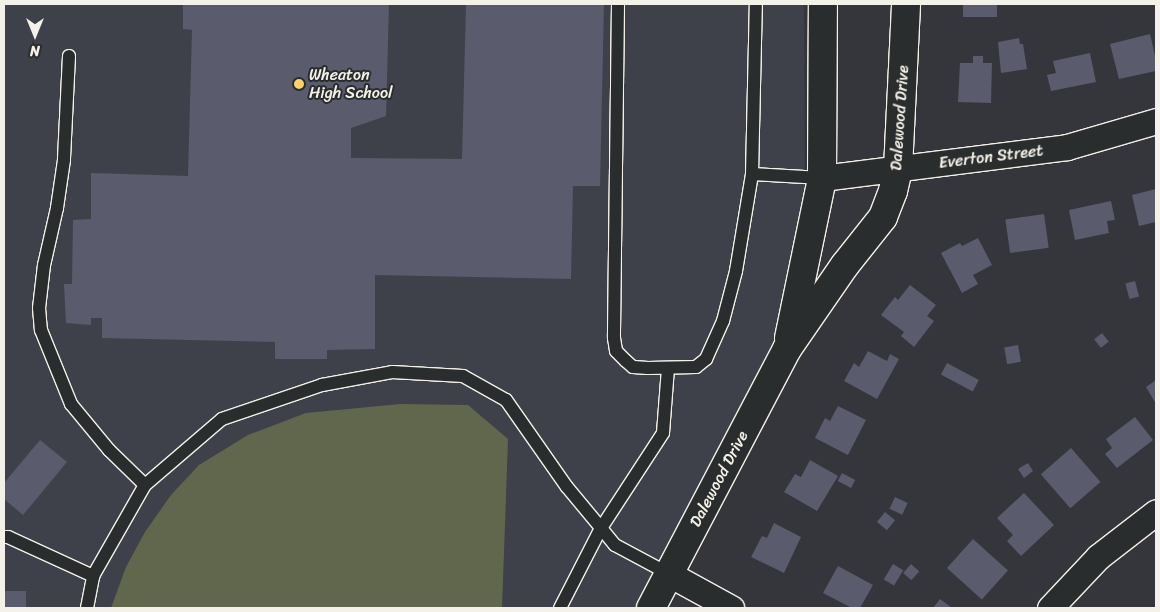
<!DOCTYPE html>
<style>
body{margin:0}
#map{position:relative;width:1160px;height:612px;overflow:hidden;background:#34363b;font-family:Sriracha,sans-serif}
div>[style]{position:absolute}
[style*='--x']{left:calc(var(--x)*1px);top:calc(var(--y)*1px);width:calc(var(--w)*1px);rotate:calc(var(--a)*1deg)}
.built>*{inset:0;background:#3f414a}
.green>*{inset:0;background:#61674d}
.building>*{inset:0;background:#5a5b6d;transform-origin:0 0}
.roads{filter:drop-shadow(1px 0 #f4f1e8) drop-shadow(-1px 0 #f4f1e8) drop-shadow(0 1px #f4f1e8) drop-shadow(0 -1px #f4f1e8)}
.service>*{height:12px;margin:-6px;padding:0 6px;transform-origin:6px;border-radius:6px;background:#2a2d2e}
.minor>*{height:25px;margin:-12.5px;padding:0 12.5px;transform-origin:12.5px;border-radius:12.5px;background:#2a2d2e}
.tertiary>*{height:28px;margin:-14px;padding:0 14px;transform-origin:14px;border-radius:14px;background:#2a2d2e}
.dots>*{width:14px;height:14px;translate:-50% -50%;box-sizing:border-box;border:2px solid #2a2d2e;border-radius:50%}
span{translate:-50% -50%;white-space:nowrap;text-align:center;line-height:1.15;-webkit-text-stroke:4px #2a2d2e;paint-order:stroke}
.poi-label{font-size:16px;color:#f4f1e8}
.left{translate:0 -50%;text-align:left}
.street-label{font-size:16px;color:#f4f1e8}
.frame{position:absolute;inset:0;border:5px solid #f4f1e8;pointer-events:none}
.north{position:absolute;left:10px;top:10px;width:50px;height:50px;-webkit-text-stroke:4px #2a2d2e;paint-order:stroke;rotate:180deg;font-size:14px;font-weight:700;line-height:20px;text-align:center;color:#f4f1e8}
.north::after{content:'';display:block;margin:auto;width:18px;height:22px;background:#f4f1e8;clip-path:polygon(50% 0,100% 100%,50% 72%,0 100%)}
</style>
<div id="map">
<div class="built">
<div style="clip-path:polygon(4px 4px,804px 4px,805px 211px,776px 336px,723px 443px,636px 608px,4px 608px)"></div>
</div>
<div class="green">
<div style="clip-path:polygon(400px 404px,468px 405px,508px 439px,502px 608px,111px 608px,126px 567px,145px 532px,171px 495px,199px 465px,248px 435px,306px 413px)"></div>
</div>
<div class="building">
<div style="clip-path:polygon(183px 4px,389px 4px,386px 116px,351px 128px,351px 158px,462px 159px,466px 4px,604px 4px,600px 186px,573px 186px,571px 279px,375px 275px,375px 349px,327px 350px,327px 359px,275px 359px,275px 342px,102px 338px,102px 318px,91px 318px,91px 325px,66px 323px,64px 284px,72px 284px,73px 220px,91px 219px,91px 173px,188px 176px,192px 30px,183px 29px)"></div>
<div style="left:963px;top:4px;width:34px;height:13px"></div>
<div style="clip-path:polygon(1150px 34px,1156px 60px,1156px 71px,1119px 79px,1110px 44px)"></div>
<div style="clip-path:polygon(1019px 38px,1020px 44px,1023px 44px,1027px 69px,1001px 73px,998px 42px)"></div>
<div style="clip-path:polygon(1090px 53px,1096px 82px,1051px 91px,1047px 75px,1056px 73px,1053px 61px)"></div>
<div style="clip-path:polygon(973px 56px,983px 56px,983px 63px,992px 63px,991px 103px,958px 102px,960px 63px,973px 63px)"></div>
<div style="clip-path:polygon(1156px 189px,1156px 222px,1139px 226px,1132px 195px)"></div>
<div style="clip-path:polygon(1111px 201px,1115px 220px,1107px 221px,1109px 233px,1075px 240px,1069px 210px)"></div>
<div style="left:1044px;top:214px;width:34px;height:39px;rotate:82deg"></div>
<div style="clip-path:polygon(978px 238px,992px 265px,973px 275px,978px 284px,962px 293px,941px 253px,960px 243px,962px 246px)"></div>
<div style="left:1135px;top:281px;width:16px;height:10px;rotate:75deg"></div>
<div style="clip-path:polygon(910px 285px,936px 305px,927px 316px,934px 321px,914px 347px,901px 336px,904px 332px,881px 315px,895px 297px,898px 300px)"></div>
<div style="left:1102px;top:333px;width:11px;height:10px;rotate:52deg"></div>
<div style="left:1018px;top:345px;width:17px;height:14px;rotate:80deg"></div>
<div style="clip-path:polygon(868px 351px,887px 361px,890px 354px,899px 359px,877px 399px,844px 381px,854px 363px,859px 367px)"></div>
<div style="left:947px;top:363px;width:36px;height:13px;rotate:28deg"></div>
<div style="clip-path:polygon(1156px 380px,1156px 404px,1146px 387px)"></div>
<div style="clip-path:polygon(838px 406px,866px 420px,848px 455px,815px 438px,825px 418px,830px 421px)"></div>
<div style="clip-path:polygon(1135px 417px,1153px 440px,1117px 468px,1105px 454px,1112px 448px,1106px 439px)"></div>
<div style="clip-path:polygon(40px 440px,67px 462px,23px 515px,4px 499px,4px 483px)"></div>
<div style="left:1071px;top:448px;width:45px;height:40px;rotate:49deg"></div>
<div style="clip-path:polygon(810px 460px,838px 476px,817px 511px,784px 492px,795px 474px,801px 477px)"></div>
<div style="clip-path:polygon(1028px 463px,1033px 471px,1024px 478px,1018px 469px)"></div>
<div style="left:842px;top:473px;width:15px;height:9px;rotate:28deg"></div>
<div style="clip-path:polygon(1024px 493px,1054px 525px,1021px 556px,1007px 541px,1013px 535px,997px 518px)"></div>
<div style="left:895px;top:497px;width:14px;height:13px;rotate:25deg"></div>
<div style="left:885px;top:512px;width:13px;height:13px;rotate:39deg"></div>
<div style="clip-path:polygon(774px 523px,801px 537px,784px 573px,751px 557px,762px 536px,767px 538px)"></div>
<div style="left:973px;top:539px;width:47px;height:39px;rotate:42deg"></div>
<div style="left:893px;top:564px;width:12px;height:18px;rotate:31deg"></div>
<div style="left:911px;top:564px;width:11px;height:12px;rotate:41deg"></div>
<div style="clip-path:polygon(838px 566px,873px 585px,860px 608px,852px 608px,823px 593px)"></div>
<div style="left:4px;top:591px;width:22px;height:17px"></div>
<div style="clip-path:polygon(940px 599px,952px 608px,933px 608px)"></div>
</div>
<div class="roads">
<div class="service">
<div style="--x:618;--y:4;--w:334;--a:90.7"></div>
<div style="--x:614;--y:338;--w:13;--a:81"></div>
<div style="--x:616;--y:351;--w:14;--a:45"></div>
<div style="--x:626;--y:361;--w:9;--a:41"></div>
<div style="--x:633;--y:367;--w:15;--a:4"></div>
<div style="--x:648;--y:368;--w:48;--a:-1.2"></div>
<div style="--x:696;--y:367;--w:13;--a:-39"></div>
<div style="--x:706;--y:359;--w:42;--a:-65.9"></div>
<div style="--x:723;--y:321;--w:52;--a:-75.4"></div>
<div style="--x:736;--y:271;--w:98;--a:-80.6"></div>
<div style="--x:752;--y:174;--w:170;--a:-88.7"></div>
<div style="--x:69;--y:56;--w:104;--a:92.8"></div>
<div style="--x:64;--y:160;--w:49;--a:98.3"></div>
<div style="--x:57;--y:208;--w:58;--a:102.8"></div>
<div style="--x:44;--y:265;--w:43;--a:96.6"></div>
<div style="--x:39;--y:308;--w:22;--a:85"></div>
<div style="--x:41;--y:330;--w:80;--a:67.9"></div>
<div style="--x:71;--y:404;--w:60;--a:50.4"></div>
<div style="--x:109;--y:450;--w:50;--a:44.2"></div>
<div style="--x:752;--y:174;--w:70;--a:3.3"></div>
<div style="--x:668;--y:368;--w:65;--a:94.4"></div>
<div style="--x:663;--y:433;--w:113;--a:123.1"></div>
<div style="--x:601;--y:528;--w:22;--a:51"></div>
<div style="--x:615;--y:545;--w:61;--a:28.2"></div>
<div style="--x:4;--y:537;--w:4;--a:0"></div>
<div style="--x:8;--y:537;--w:94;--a:24.6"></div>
<div style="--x:87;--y:608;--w:33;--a:-79"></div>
<div style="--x:93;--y:576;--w:105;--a:-60.3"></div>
<div style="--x:145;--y:485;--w:101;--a:-40.6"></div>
<div style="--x:222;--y:419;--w:106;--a:-18.8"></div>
<div style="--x:322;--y:385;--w:71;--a:-10.5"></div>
<div style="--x:392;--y:372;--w:71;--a:3.2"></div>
<div style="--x:463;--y:376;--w:49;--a:29.2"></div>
<div style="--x:506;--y:400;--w:106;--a:55"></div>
<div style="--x:567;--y:487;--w:53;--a:50.3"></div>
<div style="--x:601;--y:528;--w:90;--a:117.1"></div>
</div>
<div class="minor">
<div style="--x:822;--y:178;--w:247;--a:-7.2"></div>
<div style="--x:1067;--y:147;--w:93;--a:-16.3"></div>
<div style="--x:669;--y:574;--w:71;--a:28.7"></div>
<div style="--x:1050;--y:608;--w:70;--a:-46.7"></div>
<div style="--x:1098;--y:557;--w:73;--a:-37.8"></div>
</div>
<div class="tertiary">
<div style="--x:789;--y:338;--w:163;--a:-78.3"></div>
<div style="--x:822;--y:178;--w:174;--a:-89.7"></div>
<div style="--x:651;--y:608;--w:293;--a:-62.3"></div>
<div style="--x:787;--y:349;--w:102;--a:-55.4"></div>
<div style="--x:845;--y:265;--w:61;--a:-51.6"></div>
<div style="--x:883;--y:217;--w:28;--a:-69"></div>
<div style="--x:893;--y:191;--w:23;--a:-77"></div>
<div style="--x:898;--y:169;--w:165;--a:-87.2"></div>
</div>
</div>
<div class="dots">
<div style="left:299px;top:84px;background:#ffd166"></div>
</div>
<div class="poi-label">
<span class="left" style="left:309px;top:84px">Wheaton<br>High School</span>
</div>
<div class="street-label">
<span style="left:900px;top:118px;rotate:-86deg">Dalewood Drive</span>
<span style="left:991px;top:157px;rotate:-7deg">Everton Street</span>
<span style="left:719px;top:479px;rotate:-62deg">Dalewood Drive</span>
</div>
<div class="frame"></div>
<div class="north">N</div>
</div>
